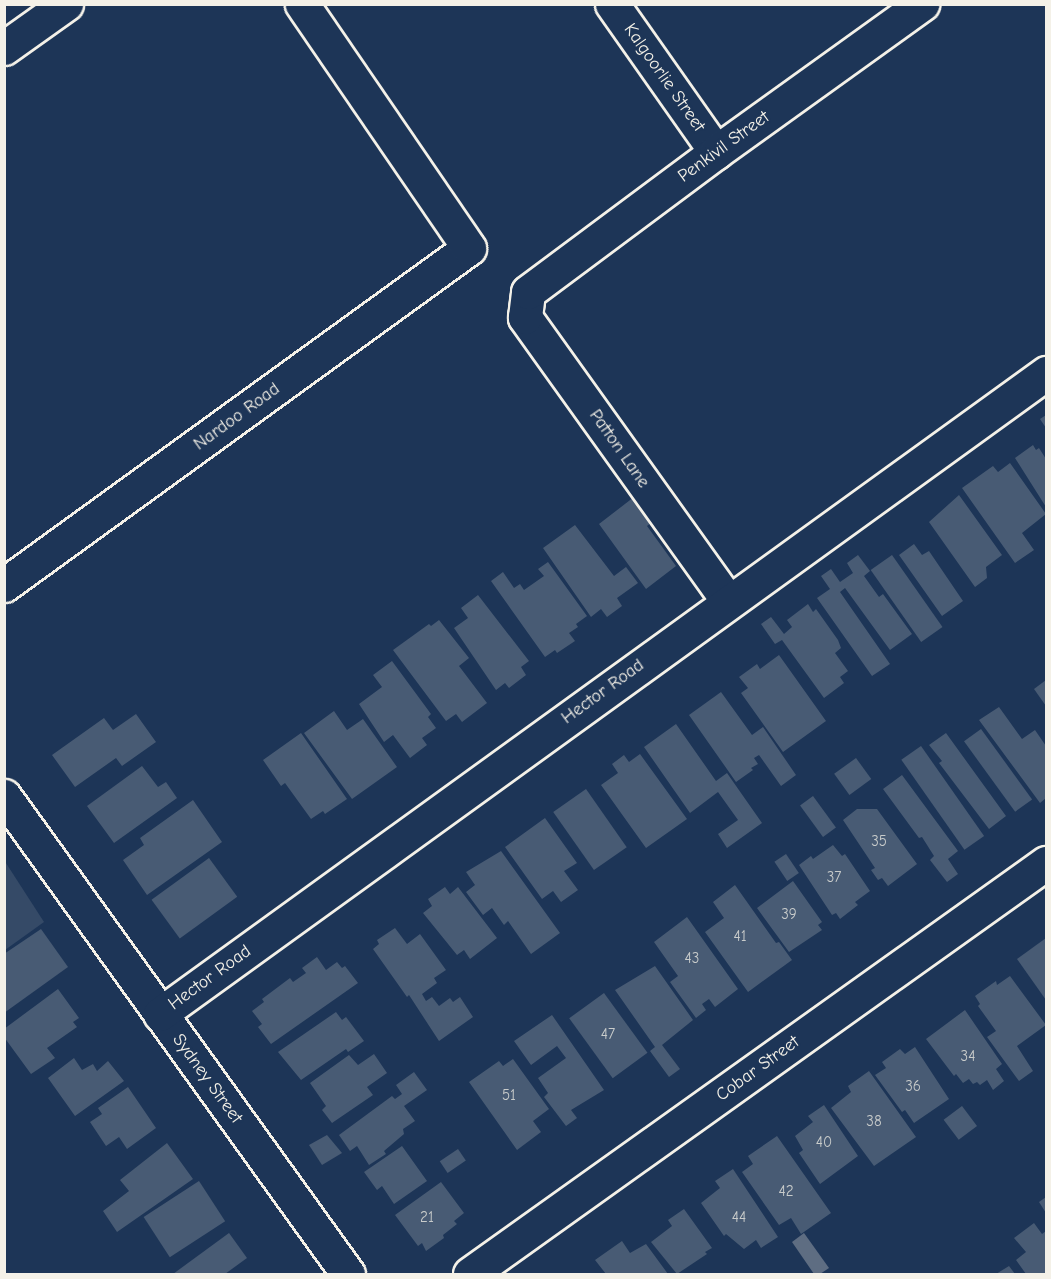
<!DOCTYPE html>
<style>
body{margin:0}
#map{position:relative;width:1051px;height:1279px;overflow:hidden;background:#1d3557;font-family:"Comic Neue",sans-serif}
div>[style]{position:absolute}
[style*='--x']{left:calc(var(--x)*1px);top:calc(var(--y)*1px);width:calc(var(--w)*1px);rotate:calc(var(--a)*1deg)}
.green>*{inset:0;background:#354a67}
.water>*{inset:0;background:#5e6d82}
.building>*{inset:0;background:#485b74;transform-origin:0 0}
.roads{filter:drop-shadow(2px 0 #f4f1e8) drop-shadow(-2px 0 #f4f1e8) drop-shadow(0 2px #f4f1e8) drop-shadow(0 -2px #f4f1e8)}
.minor>*{height:33px;margin:-16.5px;padding:0 16.5px;transform-origin:16.5px;border-radius:16.5px;background:#1d3557}
span{translate:-50% -50%;white-space:nowrap;text-align:center;line-height:1.15;-webkit-text-stroke:5px #1d3557;paint-order:stroke}
.number-label{font-size:15px;color:#c9cccb}
.number-label span{-webkit-text-stroke-width:0}
.street-label{font-size:18px;color:#f4f1e8}
.frame{position:absolute;inset:0;border:6px solid #f4f1e8;pointer-events:none}
</style>
<div id="map">
<div class="green">
<div style="clip-path:polygon(4px 860px,44px 922px,5px 950px,4px 950px)"></div>
</div>
<div class="water">
<div style="clip-path:polygon(804px 1233px,829px 1268px,820px 1274px,814px 1274px,792px 1242px)"></div>
</div>
<div class="building">
<div style="clip-path:polygon(1046px 415px,1046px 428px,1040px 419px)"></div>
<div style="clip-path:polygon(1033px 445px,1036px 450px,1039px 448px,1046px 459px,1046px 507px,1015px 458px)"></div>
<div style="clip-path:polygon(1010px 463px,1046px 514px,1022px 533px,1034px 550px,1015px 563px,962px 488px,993px 466px,998px 472px)"></div>
<div style="clip-path:polygon(959px 495px,1002px 555px,986px 567px,987px 578px,975px 587px,929px 522px)"></div>
<div style="clip-path:polygon(634px 497px,652px 522px,647px 526px,676px 566px,646px 589px,599px 524px)"></div>
<div style="clip-path:polygon(575px 525px,614px 576px,626px 567px,638px 583px,617px 598px,622px 606px,607px 617px,601px 609px,591px 617px,543px 548px)"></div>
<div style="clip-path:polygon(914px 544px,922px 555px,929px 551px,963px 601px,942px 616px,899px 555px)"></div>
<div style="clip-path:polygon(858px 555px,870px 571px,864px 576px,879px 597px,883px 594px,912px 634px,890px 650px,845px 588px,840px 592px,890px 664px,872px 676px,817px 598px,830px 589px,821px 576px,831px 569px,840px 582px,853px 573px,847px 563px)"></div>
<div style="left:892px;top:555px;width:88px;height:26px;rotate:55deg"></div>
<div style="clip-path:polygon(548px 562px,587px 616px,576px 624px,578px 627px,569px 633px,575px 641px,557px 653px,555px 650px,545px 657px,491px 581px,503px 572px,514px 588px,520px 584px,524px 590px,544px 576px,538px 569px)"></div>
<div style="clip-path:polygon(478px 595px,529px 661px,521px 667px,526px 675px,509px 688px,505px 683px,496px 690px,454px 628px,468px 618px,461px 608px)"></div>
<div style="clip-path:polygon(808px 604px,813px 612px,816px 609px,838px 640px,841px 648px,835px 653px,848px 671px,840px 677px,844px 683px,824px 698px,782px 640px,775px 644px,761px 624px,771px 617px,784px 634px,792px 627px,787px 620px)"></div>
<div style="clip-path:polygon(439px 620px,469px 658px,459px 666px,487px 703px,462px 722px,456px 714px,446px 721px,393px 650px,429px 624px,431px 626px)"></div>
<div style="clip-path:polygon(779px 655px,826px 721px,783px 752px,741px 693px,748px 688px,739px 677px,757px 664px,760px 669px)"></div>
<div style="clip-path:polygon(392px 661px,431px 714px,428px 717px,436px 728px,422px 738px,427px 745px,410px 758px,393px 735px,384px 742px,359px 704px,382px 687px,373px 675px)"></div>
<div style="clip-path:polygon(1046px 680px,1046px 706px,1034px 689px)"></div>
<div style="clip-path:polygon(721px 692px,752px 735px,763px 727px,796px 775px,781px 786px,759px 755px,754px 758px,758px 764px,751px 768px,753px 770px,736px 782px,689px 715px)"></div>
<div style="clip-path:polygon(999px 707px,1022px 739px,1035px 730px,1046px 746px,1046px 798px,1040px 803px,979px 720px)"></div>
<div style="clip-path:polygon(334px 711px,347px 730px,363px 719px,397px 767px,352px 799px,304px 733px)"></div>
<div style="clip-path:polygon(136px 714px,156px 742px,122px 766px,116px 758px,75px 787px,52px 755px,104px 718px,113px 730px)"></div>
<div style="clip-path:polygon(676px 724px,716px 781px,727px 773px,762px 823px,727px 848px,718px 834px,738px 820px,718px 792px,690px 813px,644px 747px)"></div>
<div style="left:981px;top:729px;width:87px;height:21px;rotate:54deg"></div>
<div style="clip-path:polygon(301px 733px,347px 799px,325px 814px,323px 811px,311px 819px,285px 783px,281px 786px,263px 760px)"></div>
<div style="clip-path:polygon(946px 733px,1006px 816px,989px 829px,939px 763px,942px 761px,929px 745px)"></div>
<div style="left:921px;top:746px;width:110px;height:24px;rotate:55deg"></div>
<div style="clip-path:polygon(640px 754px,687px 819px,646px 848px,601px 785px,618px 773px,612px 764px,624px 755px,629px 762px)"></div>
<div style="left:856px;top:758px;width:26px;height:27px;rotate:54deg"></div>
<div style="clip-path:polygon(142px 766px,158px 787px,166px 782px,177px 798px,114px 843px,87px 806px)"></div>
<div style="clip-path:polygon(902px 775px,958px 851px,948px 859px,958px 874px,947px 882px,930px 860px,934px 856px,922px 837px,919px 838px,883px 789px)"></div>
<div style="left:586px;top:789px;width:71px;height:40px;rotate:55deg"></div>
<div style="left:813px;top:796px;width:39px;height:16px;rotate:54deg"></div>
<div style="clip-path:polygon(193px 800px,222px 842px,147px 895px,123px 860px,144px 845px,140px 838px)"></div>
<div style="clip-path:polygon(857px 809px,877px 809px,917px 864px,888px 886px,882px 878px,878px 880px,871px 870px,875px 868px,843px 820px)"></div>
<div style="clip-path:polygon(545px 818px,577px 863px,564px 871px,578px 890px,561px 902px,553px 891px,542px 899px,505px 847px)"></div>
<div style="clip-path:polygon(833px 845px,842px 856px,845px 854px,870px 891px,855px 902px,858px 905px,840px 919px,836px 913px,832px 915px,799px 865px,811px 856px,813px 859px)"></div>
<div style="clip-path:polygon(501px 851px,560px 933px,531px 954px,508px 921px,504px 925px,492px 908px,483px 915px,466px 892px,475px 885px,466px 872px)"></div>
<div style="left:786px;top:854px;width:23px;height:14px;rotate:56deg"></div>
<div style="left:209px;top:858px;width:48px;height:71px;rotate:54deg"></div>
<div style="clip-path:polygon(793px 881px,822px 922px,818px 925px,822px 930px,789px 952px,757px 908px)"></div>
<div style="clip-path:polygon(735px 885px,776px 943px,779px 942px,792px 960px,748px 992px,705px 932px,724px 918px,713px 902px)"></div>
<div style="clip-path:polygon(445px 887px,450px 894px,458px 887px,497px 938px,470px 959px,464px 950px,457px 955px,423px 913px,432px 906px,428px 899px)"></div>
<div style="clip-path:polygon(687px 917px,738px 989px,715px 1007px,709px 999px,702px 1004px,706px 1010px,696px 1018px,670px 982px,678px 976px,654px 942px)"></div>
<div style="clip-path:polygon(395px 928px,407px 944px,420px 934px,446px 970px,434px 978px,437px 983px,422px 994px,426px 1001px,432px 997px,439px 1006px,450px 998px,453px 1002px,460px 997px,473px 1017px,439px 1041px,409px 995px,407px 997px,373px 949px,379px 944px,377px 940px)"></div>
<div style="clip-path:polygon(41px 929px,68px 967px,4px 1013px,4px 954px)"></div>
<div style="clip-path:polygon(1046px 938px,1046px 1000px,1017px 959px)"></div>
<div style="clip-path:polygon(317px 957px,326px 970px,337px 962px,342px 968px,345px 966px,358px 983px,271px 1044px,258px 1027px,262px 1024px,252px 1011px,264px 1002px,262px 999px,290px 978px,293px 982px,306px 973px,302px 968px)"></div>
<div style="clip-path:polygon(655px 966px,693px 1020px,662px 1045px,680px 1069px,669px 1077px,650px 1051px,655px 1047px,615px 990px)"></div>
<div style="clip-path:polygon(1010px 976px,1046px 1025px,1017px 1046px,1033px 1071px,1019px 1081px,987px 1037px,996px 1031px,978px 1006px,980px 1004px,975px 996px,996px 981px,997px 985px)"></div>
<div style="clip-path:polygon(58px 989px,79px 1018px,73px 1022px,77px 1027px,47px 1048px,55px 1058px,31px 1074px,4px 1037px,4px 1029px)"></div>
<div style="left:604px;top:993px;width:74px;height:43px;rotate:54deg"></div>
<div style="clip-path:polygon(965px 1010px,1002px 1064px,996px 1069px,1004px 1081px,993px 1090px,987px 1080px,980px 1085px,977px 1082px,973px 1084px,969px 1079px,963px 1083px,956px 1074px,954px 1076px,926px 1039px)"></div>
<div style="clip-path:polygon(336px 1012px,342px 1020px,346px 1017px,364px 1041px,348px 1052px,346px 1049px,301px 1080px,278px 1052px)"></div>
<div style="clip-path:polygon(552px 1015px,604px 1090px,571px 1110px,577px 1118px,566px 1126px,544px 1097px,548px 1093px,538px 1078px,566px 1058px,557px 1046px,531px 1065px,514px 1041px)"></div>
<div style="clip-path:polygon(915px 1047px,949px 1099px,914px 1123px,905px 1110px,902px 1112px,875px 1075px,886px 1068px,882px 1062px,900px 1049px,905px 1054px)"></div>
<div style="clip-path:polygon(374px 1054px,387px 1073px,367px 1087px,373px 1095px,332px 1123px,322px 1110px,326px 1106px,310px 1083px,349px 1055px,358px 1065px)"></div>
<div style="clip-path:polygon(74px 1058px,82px 1070px,93px 1064px,97px 1071px,108px 1061px,124px 1081px,75px 1116px,48px 1078px)"></div>
<div style="clip-path:polygon(513px 1059px,549px 1109px,533px 1121px,541px 1132px,517px 1150px,469px 1082px,499px 1061px,503px 1066px)"></div>
<div style="clip-path:polygon(869px 1071px,916px 1137px,874px 1166px,831px 1108px,851px 1092px,848px 1086px)"></div>
<div style="clip-path:polygon(414px 1072px,427px 1090px,404px 1106px,415px 1121px,403px 1129px,404px 1134px,384px 1151px,386px 1154px,369px 1165px,357px 1146px,350px 1151px,339px 1135px,392px 1096px,395px 1099px,402px 1094px,396px 1085px)"></div>
<div style="clip-path:polygon(128px 1087px,156px 1128px,127px 1149px,119px 1137px,106px 1146px,90px 1122px,102px 1114px,98px 1108px)"></div>
<div style="clip-path:polygon(824px 1105px,858px 1156px,820px 1184px,799px 1153px,803px 1150px,795px 1136px,813px 1122px,808px 1116px)"></div>
<div style="left:962px;top:1106px;width:25px;height:23px;rotate:53deg"></div>
<div style="clip-path:polygon(327px 1135px,342px 1153px,322px 1165px,309px 1145px)"></div>
<div style="clip-path:polygon(777px 1136px,831px 1213px,801px 1234px,791px 1218px,779px 1225px,742px 1172px,753px 1164px,748px 1156px)"></div>
<div style="clip-path:polygon(167px 1143px,193px 1179px,117px 1232px,103px 1211px,129px 1191px,120px 1180px)"></div>
<div style="clip-path:polygon(402px 1146px,427px 1181px,394px 1204px,382px 1186px,377px 1190px,364px 1172px)"></div>
<div style="left:458px;top:1149px;width:14px;height:22px;rotate:56deg"></div>
<div style="clip-path:polygon(733px 1169px,778px 1237px,761px 1248px,756px 1240px,744px 1249px,726px 1234px,724px 1236px,701px 1203px,720px 1188px,715px 1181px)"></div>
<div style="left:199px;top:1181px;width:48px;height:66px;rotate:57deg"></div>
<div style="clip-path:polygon(441px 1182px,464px 1213px,454px 1221px,457px 1224px,443px 1235px,444px 1238px,426px 1251px,422px 1243px,418px 1246px,395px 1215px)"></div>
<div style="clip-path:polygon(1046px 1197px,1046px 1213px,1039px 1202px)"></div>
<div style="clip-path:polygon(684px 1209px,712px 1248px,705px 1252px,707px 1254px,677px 1274px,651px 1242px,672px 1226px,668px 1220px)"></div>
<div style="clip-path:polygon(1034px 1223px,1042px 1234px,1046px 1231px,1046px 1274px,1026px 1274px,1016px 1260px,1026px 1252px,1014px 1238px)"></div>
<div style="clip-path:polygon(229px 1233px,247px 1258px,225px 1274px,173px 1274px)"></div>
<div style="clip-path:polygon(622px 1241px,630px 1253px,646px 1244px,668px 1274px,606px 1274px,595px 1260px)"></div>
<div style="clip-path:polygon(1009px 1266px,1015px 1274px,996px 1274px)"></div>
</div>
<div class="roads">
<div class="minor">
<div style="--x:612;--y:4;--w:181;--a:54.9"></div>
<div style="--x:4;--y:48;--w:76;--a:-35.4"></div>
<div style="--x:4;--y:585;--w:574;--a:-35.93"></div>
<div style="--x:469;--y:248;--w:296;--a:-124.4"></div>
<div style="--x:728;--y:601;--w:349;--a:-125.6"></div>
<div style="--x:525;--y:317;--w:25;--a:-83"></div>
<div style="--x:528;--y:292;--w:234;--a:-36.7"></div>
<div style="--x:716;--y:152;--w:254;--a:-35.7"></div>
<div style="--x:4;--y:796;--w:589;--a:54.26"></div>
<div style="--x:160;--y:1014;--w:1094;--a:-35.88"></div>
<div style="--x:470;--y:1274;--w:708;--a:-35.51"></div>
</div>
</div>
<div class="number-label">
<span style="left:879px;top:842px">35</span>
<span style="left:834px;top:878px">37</span>
<span style="left:789px;top:915px">39</span>
<span style="left:740px;top:937px">41</span>
<span style="left:692px;top:959px">43</span>
<span style="left:608px;top:1035px">47</span>
<span style="left:968px;top:1057px">34</span>
<span style="left:913px;top:1087px">36</span>
<span style="left:509px;top:1096px">51</span>
<span style="left:874px;top:1122px">38</span>
<span style="left:824px;top:1143px">40</span>
<span style="left:786px;top:1192px">42</span>
<span style="left:427px;top:1218px">21</span>
<span style="left:739px;top:1218px">44</span>
</div>
<div class="street-label">
<span style="left:664px;top:78px;rotate:55deg">Kalgoorlie Street</span>
<span style="left:724px;top:147px;rotate:-36deg">Penkivil Street</span>
<span style="left:237px;top:417px;rotate:-36deg">Nardoo Road</span>
<span style="left:619px;top:449px;rotate:55deg">Patton Lane</span>
<span style="left:603px;top:692px;rotate:-36deg">Hector Road</span>
<span style="left:210px;top:978px;rotate:-36deg">Hector Road</span>
<span style="left:758px;top:1069px;rotate:-36deg">Cobar Street</span>
<span style="left:207px;top:1079px;rotate:54deg">Sydney Street</span>
</div>
<div class="frame"></div>
</div>
